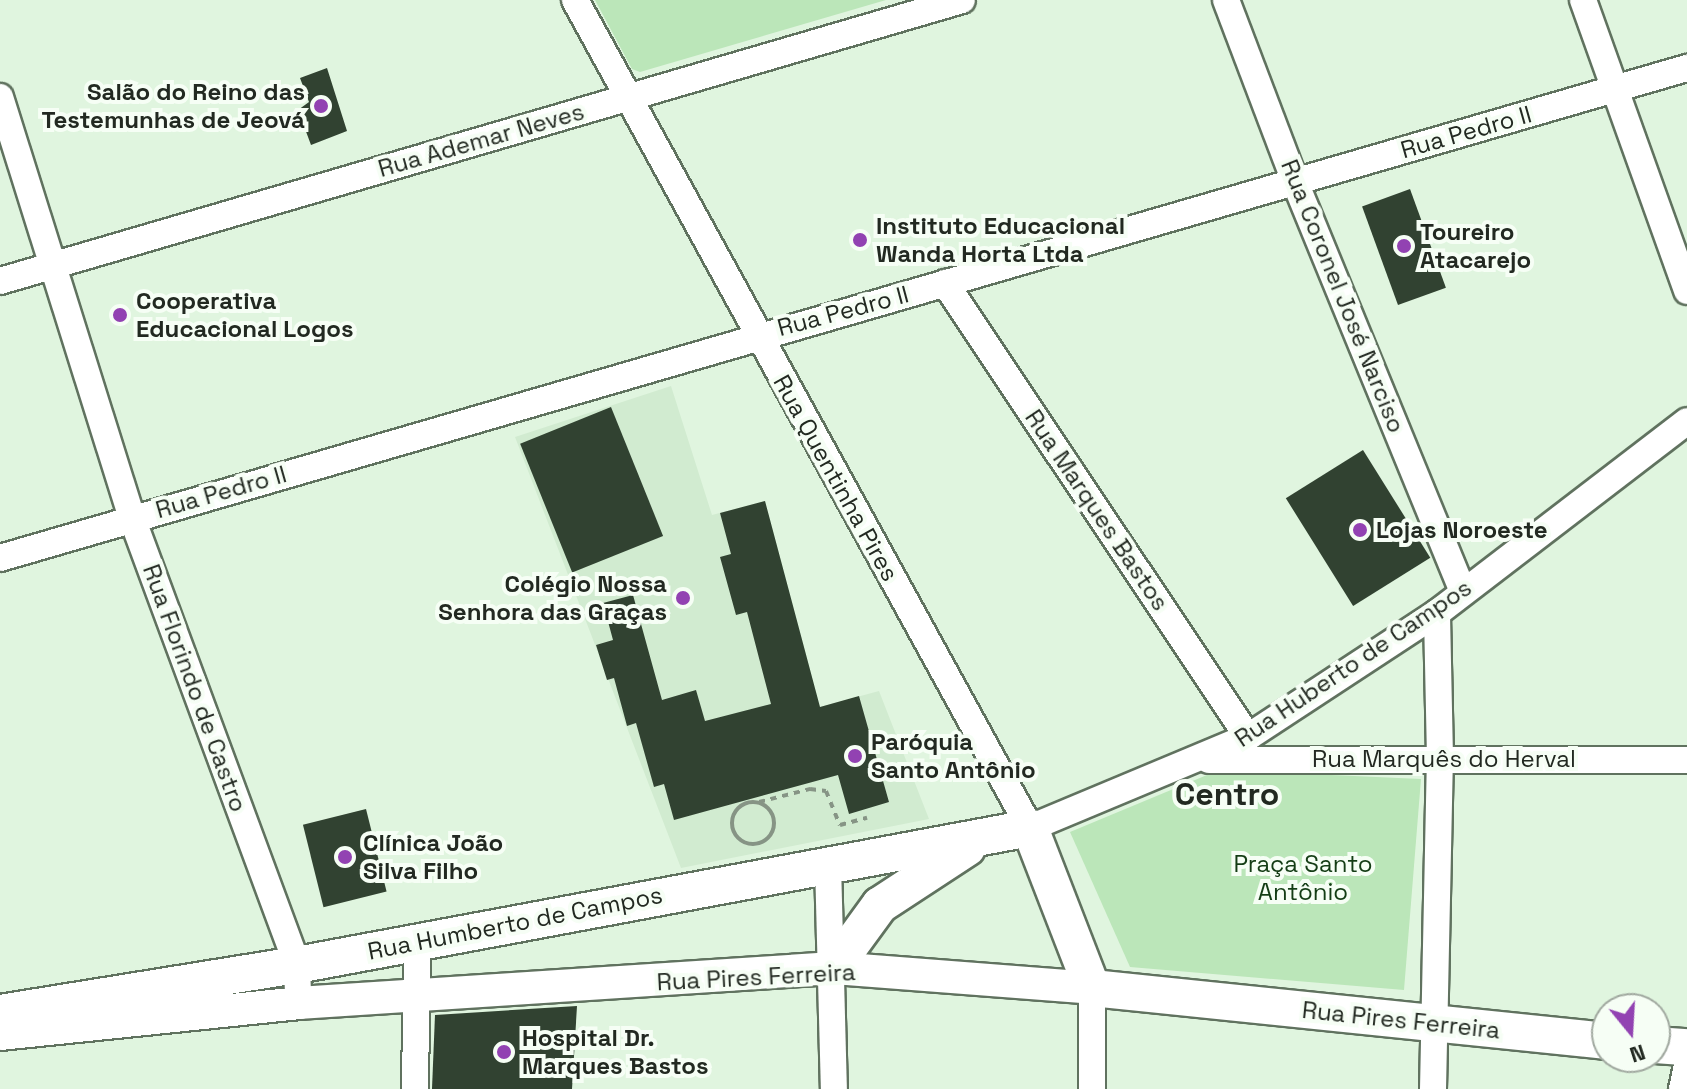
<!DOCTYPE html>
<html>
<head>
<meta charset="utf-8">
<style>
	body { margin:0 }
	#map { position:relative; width:1687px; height:1089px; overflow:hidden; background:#e0f5df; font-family:"Space Grotesk",sans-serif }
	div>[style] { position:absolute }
	.built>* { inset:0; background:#d1ebd0 }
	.green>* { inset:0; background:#bbe6b9 }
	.building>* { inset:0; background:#314231; transform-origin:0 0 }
	.path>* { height:4px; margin-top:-2px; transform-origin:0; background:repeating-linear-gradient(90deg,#869485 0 6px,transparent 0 12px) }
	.path>.ring { margin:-2px; padding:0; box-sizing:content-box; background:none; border:4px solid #869485; border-radius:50% }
	.roads { filter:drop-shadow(2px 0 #60725f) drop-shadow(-2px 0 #60725f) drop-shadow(0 2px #60725f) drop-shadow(0 -2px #60725f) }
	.minor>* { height:26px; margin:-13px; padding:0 13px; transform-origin:13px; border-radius:13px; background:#fff }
	.tertiary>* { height:32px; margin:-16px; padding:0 16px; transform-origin:16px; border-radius:16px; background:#fff }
	.secondary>* { height:36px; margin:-18px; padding:0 18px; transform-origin:18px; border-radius:18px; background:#fff }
	.dots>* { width:22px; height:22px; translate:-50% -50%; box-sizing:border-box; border:4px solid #f6fef5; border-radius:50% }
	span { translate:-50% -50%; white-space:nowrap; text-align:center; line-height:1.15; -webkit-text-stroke:8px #f6fef5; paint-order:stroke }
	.poi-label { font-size:24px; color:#222921; font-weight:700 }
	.right { translate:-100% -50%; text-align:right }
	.left { translate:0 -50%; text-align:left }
	.street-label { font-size:24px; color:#222921 }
	.park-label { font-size:24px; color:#143d15 }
	.district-label { font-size:32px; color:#222921; font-weight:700 }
	.north { position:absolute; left:1591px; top:993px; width:80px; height:80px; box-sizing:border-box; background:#f6fef5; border:2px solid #a1a9a0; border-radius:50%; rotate:162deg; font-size:22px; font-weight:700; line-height:32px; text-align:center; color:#222921 }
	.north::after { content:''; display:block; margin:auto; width:28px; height:36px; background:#9242b2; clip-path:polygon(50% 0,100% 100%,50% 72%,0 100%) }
</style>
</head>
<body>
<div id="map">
	<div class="built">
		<div style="clip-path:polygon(671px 386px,712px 515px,765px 501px,820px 707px,879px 691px,929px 819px,681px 868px,515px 437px)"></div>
	</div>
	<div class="green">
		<div style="clip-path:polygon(595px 0,886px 0,640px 72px,632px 69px)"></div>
		<div style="clip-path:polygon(1219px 770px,1421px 779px,1404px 990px,1130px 967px,1070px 832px)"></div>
	</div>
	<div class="building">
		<div style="clip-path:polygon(327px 68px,347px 131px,311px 145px,298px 110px,309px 102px,300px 78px)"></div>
		<div style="left:1410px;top:189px;width:105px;height:51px;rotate:70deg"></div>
		<div style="left:611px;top:407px;width:139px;height:98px;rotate:68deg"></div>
		<div style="left:1363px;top:450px;width:127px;height:91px;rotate:58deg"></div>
		<div style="clip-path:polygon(765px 501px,820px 707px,859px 696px,889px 802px,849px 814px,838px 775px,674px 820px,664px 784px,654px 787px,636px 723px,627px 726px,614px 678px,607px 680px,596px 645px,613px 640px,603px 603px,633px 595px,662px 700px,696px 690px,705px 721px,771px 704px,747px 612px,736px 615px,720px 557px,731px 554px,720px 513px)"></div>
		<div style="left:366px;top:809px;width:85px;height:65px;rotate:76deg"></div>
		<div style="clip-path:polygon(577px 1006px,572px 1089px,432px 1089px,435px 1015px)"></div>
	</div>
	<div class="path">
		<div class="ring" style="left:732px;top:802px;width:38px;height:38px"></div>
		<div style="left:759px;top:802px;width:53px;rotate:-14.3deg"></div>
		<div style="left:810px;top:789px;width:16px;rotate:7deg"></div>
		<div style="left:826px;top:791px;width:37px;rotate:68deg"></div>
		<div style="left:840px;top:825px;width:28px;rotate:-15deg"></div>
	</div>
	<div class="roads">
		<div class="minor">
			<div style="left:575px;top:0;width:945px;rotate:61.21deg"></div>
			<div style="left:1030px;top:828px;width:236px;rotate:-22.7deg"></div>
			<div style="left:1248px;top:737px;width:226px;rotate:-33.3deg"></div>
			<div style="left:1437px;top:613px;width:315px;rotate:-37.5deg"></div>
			<div style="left:1226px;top:0;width:195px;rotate:69.2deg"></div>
			<div style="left:1295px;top:182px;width:442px;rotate:67.7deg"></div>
			<div style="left:1583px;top:0;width:309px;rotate:70.3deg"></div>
			<div style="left:0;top:97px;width:441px;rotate:72.6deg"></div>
			<div style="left:132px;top:518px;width:476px;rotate:69.7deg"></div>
			<div style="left:297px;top:965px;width:38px;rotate:88deg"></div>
			<div style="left:0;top:281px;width:1002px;rotate:-16.28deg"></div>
			<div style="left:945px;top:283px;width:546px;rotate:56.28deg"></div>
			<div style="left:0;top:558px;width:1757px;rotate:-16.2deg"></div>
			<div style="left:1209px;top:760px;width:478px"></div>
			<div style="left:828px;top:864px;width:225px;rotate:88.5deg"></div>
			<div style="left:1092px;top:988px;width:101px;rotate:90deg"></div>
			<div style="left:415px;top:1089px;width:148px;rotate:-89.2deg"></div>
			<div style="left:1433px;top:1089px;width:331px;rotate:-88.8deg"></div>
			<div style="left:1440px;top:758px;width:145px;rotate:-91.2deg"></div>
			<div style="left:1682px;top:1089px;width:24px;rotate:-78deg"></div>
		</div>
		<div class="tertiary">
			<div style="left:0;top:1034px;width:300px;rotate:-5.9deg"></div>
			<div style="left:298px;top:1003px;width:537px;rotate:-3.74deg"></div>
			<div style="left:834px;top:968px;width:259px;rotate:4.4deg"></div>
		</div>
		<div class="secondary">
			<div style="left:834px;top:968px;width:78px;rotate:-53.9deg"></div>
			<div style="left:880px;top:905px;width:104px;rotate:-33.2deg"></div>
			<div style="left:0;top:1013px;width:301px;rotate:-9.2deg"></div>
			<div style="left:297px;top:965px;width:746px;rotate:-10.59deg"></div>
			<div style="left:1030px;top:828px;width:172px;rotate:68.8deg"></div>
			<div style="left:1092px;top:988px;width:518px;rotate:5.88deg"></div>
			<div style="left:1655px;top:1045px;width:32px;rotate:4deg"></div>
		</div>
	</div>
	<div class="dots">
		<div style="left:321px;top:106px;background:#9242b2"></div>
		<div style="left:860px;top:240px;background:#9242b2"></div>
		<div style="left:1404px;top:246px;background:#9242b2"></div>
		<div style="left:120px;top:315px;background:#9242b2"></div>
		<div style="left:1360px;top:530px;background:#9242b2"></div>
		<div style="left:683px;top:598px;background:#9242b2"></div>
		<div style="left:855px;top:756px;background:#9242b2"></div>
		<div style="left:345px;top:857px;background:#9242b2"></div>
		<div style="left:504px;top:1052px;background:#9242b2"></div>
	</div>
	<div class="poi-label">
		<span class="right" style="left:305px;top:106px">Salão do Reino das<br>Testemunhas de Jeová</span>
		<span class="left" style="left:876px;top:240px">Instituto Educacional<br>Wanda Horta Ltda</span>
		<span class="left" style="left:1420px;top:246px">Toureiro<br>Atacarejo</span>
		<span class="left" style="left:136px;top:315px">Cooperativa<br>Educacional Logos</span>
		<span class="left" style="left:1376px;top:530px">Lojas Noroeste</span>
		<span class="right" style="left:667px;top:598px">Colégio Nossa<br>Senhora das Graças</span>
		<span class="left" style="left:871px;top:756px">Paróquia<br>Santo Antônio</span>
		<span class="left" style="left:363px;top:857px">Clínica João<br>Silva Filho</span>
		<span class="left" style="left:522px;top:1052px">Hospital Dr.<br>Marques Bastos</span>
	</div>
	<div class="street-label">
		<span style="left:1466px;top:132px;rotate:-16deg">Rua Pedro II</span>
		<span style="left:481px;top:140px;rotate:-16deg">Rua Ademar Neves</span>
		<span style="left:1343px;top:296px;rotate:68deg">Rua Coronel José Narciso</span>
		<span style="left:843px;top:311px;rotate:-15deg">Rua Pedro II</span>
		<span style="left:836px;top:478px;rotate:61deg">Rua Quentinha Pires</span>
		<span style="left:221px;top:492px;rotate:-16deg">Rua Pedro II</span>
		<span style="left:1097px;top:510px;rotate:56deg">Rua Marques Bastos</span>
		<span style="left:1353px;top:663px;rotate:-34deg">Rua Huberto de Campos</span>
		<span style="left:195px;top:688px;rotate:70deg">Rua Florindo de Castro</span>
		<span style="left:1444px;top:759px">Rua Marquês do Herval</span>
		<span style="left:515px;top:923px;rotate:-11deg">Rua Humberto de Campos</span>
		<span style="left:756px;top:977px;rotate:-3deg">Rua Pires Ferreira</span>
		<span style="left:1401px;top:1020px;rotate:6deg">Rua Pires Ferreira</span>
	</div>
	<div class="park-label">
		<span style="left:1303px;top:878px">Praça Santo<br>Antônio</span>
	</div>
	<div class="district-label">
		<span style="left:1227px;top:794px">Centro</span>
	</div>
	<div class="north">N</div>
</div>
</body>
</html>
